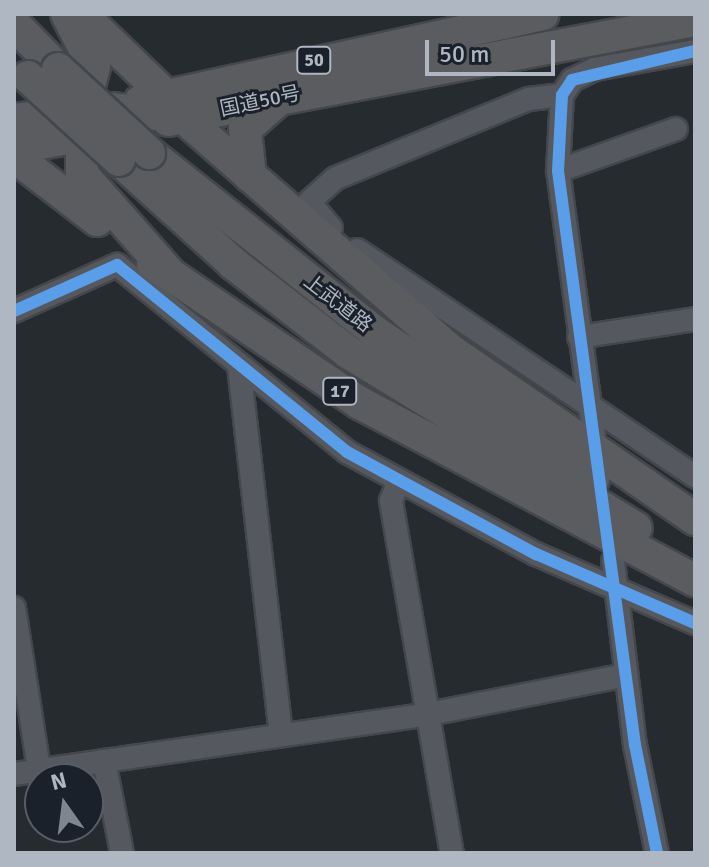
<!DOCTYPE html>
<html>
<head>
<meta charset="utf-8">
<style>
	body { margin:0 }
	#map { position:relative; width:709px; height:867px; overflow:hidden; background:#262b30; font-family:Signika,"Noto Sans JP",sans-serif }
	div>[style] { position:absolute }
	.roads { filter:drop-shadow(2px 0 #44474b) drop-shadow(-2px 0 #44474b) drop-shadow(0 2px #44474b) drop-shadow(0 -2px #44474b) }
	.minor>* { height:22px; margin:-11px; padding:0 11px; transform-origin:11px; border-radius:11px; background:#55595f }
	.highway>* { height:32px; margin:-16px; padding:0 16px; transform-origin:16px; border-radius:16px; background:#5a5c60 }
	.bridges { filter:drop-shadow(2px 0 #42474c) drop-shadow(-2px 0 #42474c) drop-shadow(0 2px #42474c) drop-shadow(0 -2px #42474c) }
	.highway-bridge>* { height:32px; margin:-16px; padding:0 16px; transform-origin:16px; border-radius:16px; background:#5a5c60 }
	.cycleway>* { height:12px; margin:-6px; padding:0 6px; transform-origin:6px; border-radius:6px; background:#5a9eea }
	span { translate:-50% -50%; white-space:nowrap; text-align:center; line-height:1.15; -webkit-text-stroke:6px #1a212a; paint-order:stroke }
	.shield-label span { padding:2px 6px; background:#1a212a; border:2px solid; border-radius:6px; -webkit-text-stroke-width:0 }
	.shield-label { font-size:18px; color:#afb7c2; font-weight:700 }
	.street-label { font-size:20px; color:#afb7c2 }
	.frame { position:absolute; inset:0; border:16px solid #afb7c2; pointer-events:none }
	.north { position:absolute; left:24px; top:763px; width:80px; height:80px; box-sizing:border-box; background:#1a212a; border:2px solid #565d67; border-radius:50%; rotate:346deg; font-size:22px; font-weight:700; line-height:32px; text-align:center; color:#afb7c2 }
	.north::after { content:''; display:block; margin:auto; width:28px; height:36px; background:#7f868f; clip-path:polygon(50% 0,100% 100%,50% 72%,0 100%) }
	.scale { position:absolute; left:425px; top:40px; width:130px; height:36px; box-sizing:border-box; border:4px solid #afb7c2; border-top:0; padding-left:10px; font-size:24px; line-height:28px; white-space:nowrap; color:#afb7c2; -webkit-text-stroke:6px #1a212a; paint-order:stroke }
</style>
</head>
<body>
<div id="map">
	<div class="roads">
		<div class="minor">
			<div style="left:558px;top:171px;width:125px;rotate:-19.6deg"></div>
			<div style="left:331px;top:228px;width:34px;rotate:-130deg"></div>
			<div style="left:309px;top:202px;width:36px;rotate:-42deg"></div>
			<div style="left:336px;top:178px;width:209px;rotate:-22.3deg"></div>
			<div style="left:529px;top:99px;width:33px;rotate:-7deg"></div>
			<div style="left:357px;top:250px;width:407px;rotate:33.8deg"></div>
			<div style="left:14px;top:311px;width:113px;rotate:-24.1deg"></div>
			<div style="left:117px;top:265px;width:296px;rotate:39.1deg"></div>
			<div style="left:347px;top:452px;width:215px;rotate:28.4deg"></div>
			<div style="left:536px;top:554px;width:173px;rotate:23.5deg"></div>
			<div style="left:579px;top:337px;width:117px;rotate:-8.8deg"></div>
			<div style="left:239px;top:366px;width:370px;rotate:83.5deg"></div>
			<div style="left:594px;top:436px;width:267px;rotate:-97.7deg"></div>
			<div style="left:558px;top:171px;width:76px;rotate:-87deg"></div>
			<div style="left:562px;top:95px;width:18px;rotate:-56deg"></div>
			<div style="left:572px;top:80px;width:25px;rotate:-26deg"></div>
			<div style="left:595px;top:69px;width:102px;rotate:-10.2deg"></div>
			<div style="left:398px;top:482px;width:20px;rotate:110deg"></div>
			<div style="left:391px;top:501px;width:357px;rotate:80.2deg"></div>
			<div style="left:613px;top:561px;width:185px;rotate:83.2deg"></div>
			<div style="left:635px;top:745px;width:110px;rotate:78.5deg"></div>
			<div style="left:14px;top:608px;width:164px;rotate:81.2deg"></div>
			<div style="left:104px;top:761px;width:94px;rotate:78.9deg"></div>
			<div style="left:14px;top:774px;width:414px;rotate:-8.2deg"></div>
			<div style="left:424px;top:715px;width:206px;rotate:-11.2deg"></div>
		</div>
		<div class="highway">
			<div style="left:67px;top:14px;width:59px;rotate:63deg"></div>
			<div style="left:94px;top:67px;width:55px;rotate:104.8deg"></div>
			<div style="left:83px;top:16px;width:115px;rotate:43.9deg"></div>
			<div style="left:14px;top:24px;width:63px;rotate:45.6deg"></div>
			<div style="left:140px;top:102px;width:412px;rotate:-12.3deg"></div>
			<div style="left:14px;top:120px;width:77px;rotate:-6.8deg"></div>
			<div style="left:168px;top:120px;width:536px;rotate:-10.74deg"></div>
			<div style="left:14px;top:148px;width:94px;rotate:-10.5deg"></div>
			<div style="left:149px;top:153px;width:293px;rotate:38.4deg"></div>
			<div style="left:379px;top:335px;width:258px;rotate:33.9deg"></div>
			<div style="left:14px;top:156px;width:105px;rotate:37.6deg"></div>
			<div style="left:119px;top:160px;width:155px;rotate:42.1deg"></div>
			<div style="left:234px;top:264px;width:145px;rotate:37.7deg"></div>
			<div style="left:349px;top:353px;width:336px;rotate:31.4deg"></div>
			<div style="left:250px;top:176px;width:47px;rotate:-96.1deg"></div>
			<div style="left:245px;top:129px;width:45px;rotate:-41.4deg"></div>
			<div style="left:153px;top:263px;width:250px;rotate:34.1deg"></div>
			<div style="left:360px;top:403px;width:379px;rotate:27.9deg"></div>
			<div style="left:171px;top:275px;width:135px;rotate:-131.4deg"></div>
			<div style="left:82px;top:174px;width:25px;rotate:-90deg"></div>
			<div style="left:82px;top:149px;width:49px;rotate:-54.1deg"></div>
			<div style="left:111px;top:109px;width:72px;rotate:6.3deg"></div>
			<div style="left:183px;top:117px;width:354px;rotate:41.1deg"></div>
			<div style="left:450px;top:350px;width:298px;rotate:34.6deg"></div>
		</div>
	</div>
	<div class="bridges">
		<div class="highway-bridge">
			<div style="left:58px;top:69px;width:124px;rotate:42.7deg"></div>
			<div style="left:28px;top:77px;width:123px;rotate:42.4deg"></div>
		</div>
	</div>
	<div class="cycleway">
		<div style="left:14px;top:311px;width:113px;rotate:-24.1deg"></div>
		<div style="left:117px;top:265px;width:296px;rotate:39.1deg"></div>
		<div style="left:347px;top:452px;width:215px;rotate:28.4deg"></div>
		<div style="left:536px;top:554px;width:173px;rotate:23.5deg"></div>
		<div style="left:657px;top:853px;width:110px;rotate:-101.5deg"></div>
		<div style="left:635px;top:745px;width:579px;rotate:-97.64deg"></div>
		<div style="left:558px;top:171px;width:76px;rotate:-87deg"></div>
		<div style="left:562px;top:95px;width:18px;rotate:-56deg"></div>
		<div style="left:572px;top:80px;width:126px;rotate:-13.3deg"></div>
	</div>
	<div class="shield-label">
		<span style="left:314px;top:60px">50</span>
		<span style="left:340px;top:391px">17</span>
	</div>
	<div class="street-label">
		<span style="left:260px;top:101px;rotate:-12deg">国道50号</span>
		<span style="left:338px;top:303px;rotate:38deg">上武道路</span>
	</div>
	<div class="frame"></div>
	<div class="north">N</div>
	<div class="scale">50 m</div>
</div>
</body>
</html>
